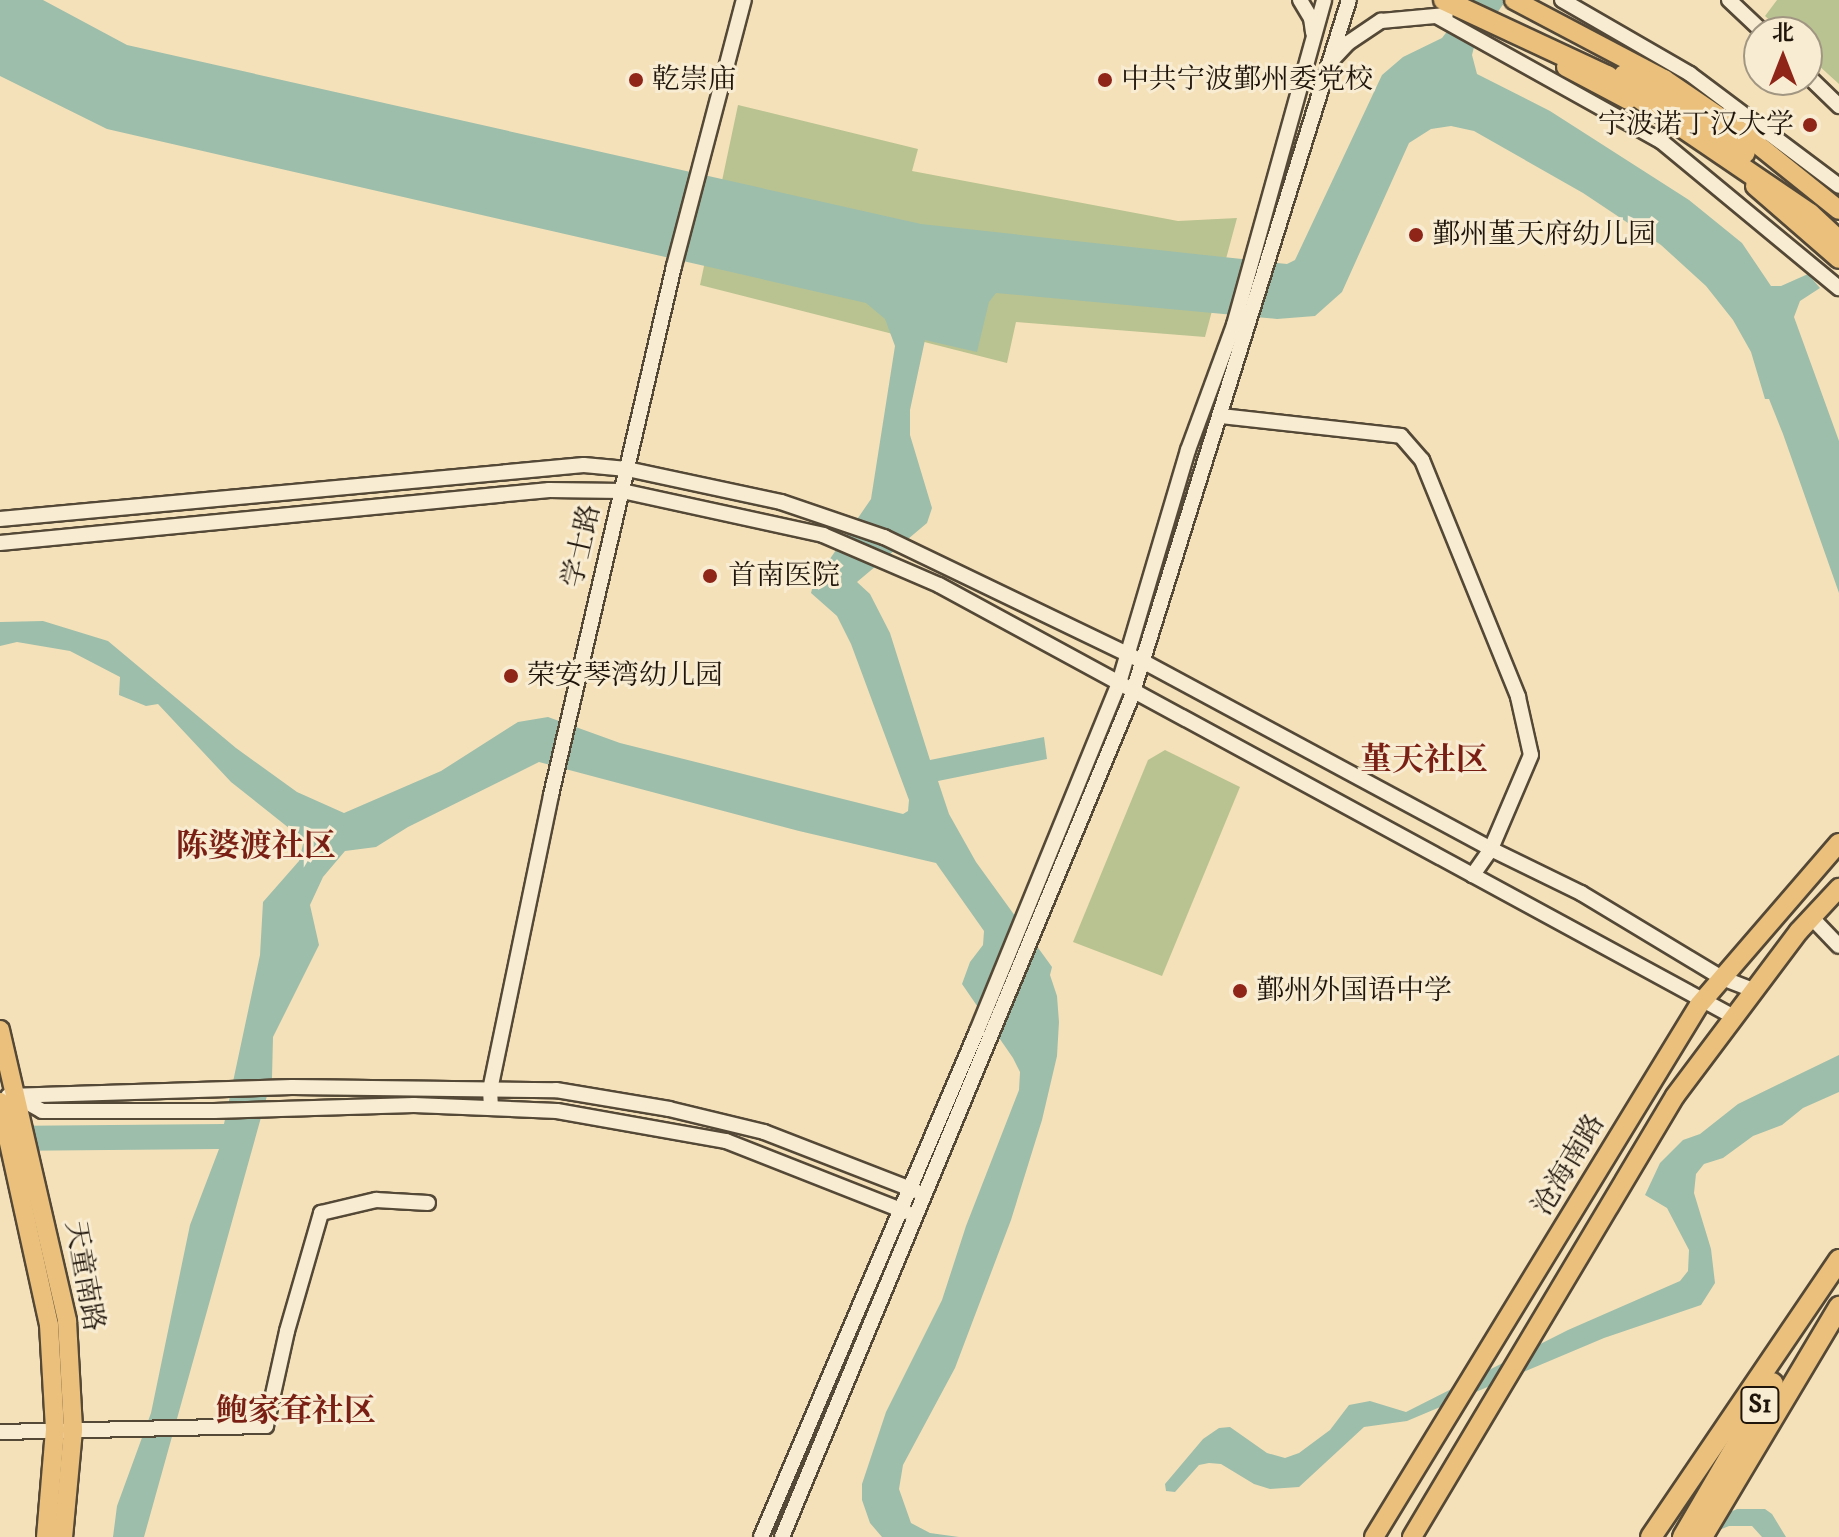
<!DOCTYPE html>
<html>
<head>
<meta charset="utf-8">
<style>
	body { margin:0 }
	#map { position:relative; width:1839px; height:1537px; overflow:hidden; background:#f5e1b9; font-family:"IM FELL DW Pica","Noto Serif SC",serif }
	div>[style] { position:absolute }
	.green>* { inset:0; background:#b9c391 }
	.water>* { inset:0; background:#9dbeab }
	.roads { filter:drop-shadow(2px 0 #544836) drop-shadow(-2px 0 #544836) drop-shadow(0 2px #544836) drop-shadow(0 -2px #544836) }
	.minor>* { height:14px; margin:-7px; padding:0 7px; transform-origin:7px; border-radius:7px; background:#f8ecd2 }
	.major>* { height:18px; margin:-9px; padding:0 9px; transform-origin:9px; border-radius:9px; background:#eac07c }
	.highway>* { height:20px; margin:-10px; padding:0 10px; transform-origin:10px; border-radius:10px; background:#eac07c }
	.dots>* { width:22px; height:22px; translate:-50% -50%; box-sizing:border-box; border:4px solid #f8ecd2; border-radius:50% }
	span { translate:-50% -50%; white-space:nowrap; text-align:center; line-height:1.15; -webkit-text-stroke:6px #f8ecd2; paint-order:stroke }
	.shield-label span { padding:2px 6px; background:#f8ecd2; border:2px solid; border-radius:6px; -webkit-text-stroke-width:0 }
	.shield-label { font-size:26px; color:#1f150b; font-weight:700 }
	.poi-label { font-size:28px; color:#1f150b }
	.left { translate:0 -50%; text-align:left }
	.right { translate:-100% -50%; text-align:right }
	.street-label { font-size:28px; color:#1f150b }
	.quarter-label { font-size:32px; color:#7a1f14; font-weight:700 }
	.north { position:absolute; left:1743px; top:16px; width:80px; height:80px; box-sizing:border-box; background:#f8ecd2; border:2px solid #a19682; border-radius:50%; rotate:0deg; font-size:22px; font-weight:700; line-height:32px; text-align:center; color:#1f150b }
	.north::after { content:''; display:block; margin:auto; width:28px; height:36px; background:#8f2418; clip-path:polygon(50% 0,100% 100%,50% 72%,0 100%) }
</style>
</head>
<body>
<div id="map">
	<div class="green">
		<div style="clip-path:polygon(1777px 0,1839px 0,1839px 84px,1807px 55px,1807px 32px,1783px 32px,1765px 16px)"></div>
		<div style="clip-path:polygon(738px 105px,918px 149px,912px 171px,1178px 221px,1237px 218px,1205px 337px,1016px 322px,1007px 363px,700px 285px)"></div>
		<div style="clip-path:polygon(1165px 750px,1240px 787px,1162px 976px,1073px 942px,1148px 760px)"></div>
	</div>
	<div class="water">
		<div style="clip-path:polygon(0 0,43px 0,127px 45px,921px 224px,1287px 264px,1295px 260px,1382px 75px,1403px 57px,1442px 38px,1471px 0,1506px 0,1474px 47px,1472px 55px,1477px 74px,1550px 111px,1689px 200px,1742px 243px,1771px 286px,1781px 286px,1808px 274px,1820px 288px,1800px 301px,1794px 317px,1839px 441px,1839px 593px,1783px 434px,1769px 399px,1765px 399px,1751px 352px,1733px 320px,1706px 286px,1661px 245px,1583px 193px,1474px 131px,1451px 126px,1431px 129px,1409px 143px,1342px 292px,1315px 316px,1277px 319px,996px 293px,989px 302px,977px 352px,925px 340px,910px 410px,910px 435px,932px 508px,927px 523px,857px 582px,870px 594px,890px 633px,930px 760px,1044px 737px,1047px 759px,938px 781px,949px 814px,976px 862px,1052px 967px,1050px 975px,1057px 996px,1059px 1022px,1057px 1056px,1042px 1120px,1011px 1220px,955px 1368px,903px 1465px,899px 1489px,911px 1523px,930px 1533px,959px 1537px,882px 1537px,870px 1523px,862px 1500px,862px 1484px,886px 1412px,942px 1300px,966px 1226px,1019px 1090px,1020px 1072px,1013px 1058px,962px 984px,970px 962px,983px 945px,984px 931px,936px 863px,799px 831px,539px 762px,408px 827px,376px 847px,345px 851px,323px 877px,310px 905px,319px 945px,273px 1037px,272px 1078px,144px 1537px,113px 1537px,117px 1506px,151px 1413px,190px 1225px,219px 1149px,0 1151px,0 1126px,224px 1124px,260px 955px,263px 902px,299px 861px,304px 840px,231px 782px,158px 704px,146px 706px,119px 695px,120px 677px,70px 651px,17px 642px,0 646px,0 622px,43px 621px,108px 641px,236px 748px,297px 792px,344px 813px,441px 771px,518px 722px,548px 717px,620px 743px,903px 814px,908px 811px,909px 800px,851px 644px,837px 616px,811px 593px,814px 581px,803px 568px,806px 564px,823px 569px,871px 499px,895px 346px,885px 319px,866px 303px,107px 129px,0 76px)"></div>
		<div style="clip-path:polygon(1839px 1055px,1839px 1092px,1803px 1108px,1782px 1125px,1753px 1136px,1723px 1158px,1704px 1164px,1696px 1174px,1694px 1193px,1711px 1249px,1715px 1283px,1701px 1305px,1604px 1338px,1407px 1421px,1364px 1427px,1299px 1487px,1270px 1489px,1254px 1484px,1221px 1464px,1209px 1463px,1199px 1465px,1175px 1492px,1166px 1491px,1165px 1484px,1203px 1439px,1219px 1428px,1230px 1427px,1267px 1453px,1285px 1458px,1299px 1453px,1330px 1430px,1349px 1405px,1370px 1401px,1406px 1412px,1568px 1330px,1680px 1281px,1688px 1271px,1689px 1250px,1667px 1208px,1645px 1195px,1660px 1163px,1683px 1140px,1700px 1134px,1738px 1104px)"></div>
		<div style="clip-path:polygon(1737px 1509px,1765px 1509px,1772px 1514px,1786px 1537px,1762px 1537px,1752px 1526px,1729px 1526px,1702px 1537px,1675px 1537px)"></div>
	</div>
	<div class="roads">
		<div class="minor">
			<div style="left:1300px;top:0;width:21px;rotate:59deg"></div>
			<div style="left:1311px;top:18px;width:15px;rotate:82deg"></div>
			<div style="left:1562px;top:0;width:148px;rotate:30deg"></div>
			<div style="left:1690px;top:74px;width:186px;rotate:36.9deg"></div>
			<div style="left:1729px;top:0;width:47px;rotate:43.3deg"></div>
			<div style="left:1438px;top:17px;width:255px;rotate:29.1deg"></div>
			<div style="left:1661px;top:141px;width:231px;rotate:39.6deg"></div>
			<div style="left:1333px;top:59px;width:22px;rotate:-47deg"></div>
			<div style="left:1348px;top:43px;width:40px;rotate:-34deg"></div>
			<div style="left:1381px;top:21px;width:65px;rotate:-5.3deg"></div>
			<div style="left:1807px;top:75px;width:45px;rotate:44.1deg"></div>
			<div style="left:1221px;top:416px;width:181px;rotate:6.3deg"></div>
			<div style="left:1401px;top:436px;width:32px;rotate:49deg"></div>
			<div style="left:1422px;top:460px;width:256px;rotate:67.9deg"></div>
			<div style="left:1518px;top:697px;width:59px;rotate:77.4deg"></div>
			<div style="left:1531px;top:755px;width:102px;rotate:113.1deg"></div>
			<div style="left:1491px;top:849px;width:32px;rotate:125deg"></div>
			<div style="left:0;top:519px;width:586px;rotate:-5.28deg"></div>
			<div style="left:584px;top:465px;width:43px;rotate:5.3deg"></div>
			<div style="left:627px;top:469px;width:157px;rotate:12.1deg"></div>
			<div style="left:781px;top:502px;width:109px;rotate:18.8deg"></div>
			<div style="left:884px;top:537px;width:288px;rotate:25.7deg"></div>
			<div style="left:1144px;top:662px;width:394px;rotate:28.3deg"></div>
			<div style="left:1491px;top:849px;width:100px;rotate:26.1deg"></div>
			<div style="left:1581px;top:893px;width:165px;rotate:31.1deg"></div>
			<div style="left:1722px;top:978px;width:34px;rotate:21deg"></div>
			<div style="left:0;top:543px;width:552px;rotate:-5.51deg"></div>
			<div style="left:549px;top:490px;width:73px;rotate:0.8deg"></div>
			<div style="left:622px;top:491px;width:206px;rotate:12.3deg"></div>
			<div style="left:823px;top:535px;width:126px;rotate:23.3deg"></div>
			<div style="left:939px;top:585px;width:905px;rotate:28.52deg"></div>
			<div style="left:1811px;top:917px;width:40px;rotate:46deg"></div>
			<div style="left:8px;top:1096px;width:284px;rotate:-1.8deg"></div>
			<div style="left:292px;top:1087px;width:264px;rotate:0.7deg"></div>
			<div style="left:556px;top:1090px;width:115px;rotate:9.5deg"></div>
			<div style="left:669px;top:1109px;width:98px;rotate:13.6deg"></div>
			<div style="left:764px;top:1132px;width:163px;rotate:21.2deg"></div>
			<div style="left:19px;top:1098px;width:26px;rotate:29deg"></div>
			<div style="left:42px;top:1111px;width:172px"></div>
			<div style="left:214px;top:1111px;width:200px;rotate:-1.7deg"></div>
			<div style="left:414px;top:1105px;width:143px;rotate:2.4deg"></div>
			<div style="left:557px;top:1111px;width:172px;rotate:10.1deg"></div>
			<div style="left:726px;top:1141px;width:193px;rotate:21.5deg"></div>
			<div style="left:491px;top:1108px;width:18px;rotate:-93deg"></div>
			<div style="left:490px;top:1090px;width:301px;rotate:-78.3deg"></div>
			<div style="left:551px;top:795px;width:543px;rotate:-76.91deg"></div>
			<div style="left:674px;top:266px;width:275px;rotate:-75.3deg"></div>
			<div style="left:0;top:1432px;width:266px;rotate:-1.3deg"></div>
			<div style="left:266px;top:1426px;width:97px;rotate:-77.5deg"></div>
			<div style="left:287px;top:1331px;width:123px;rotate:-73.9deg"></div>
			<div style="left:321px;top:1213px;width:57px;rotate:-13.3deg"></div>
			<div style="left:376px;top:1200px;width:52px;rotate:3.3deg"></div>
			<div style="left:761px;top:1537px;width:550px;rotate:-66.88deg"></div>
			<div style="left:977px;top:1031px;width:376px;rotate:-67.8deg"></div>
			<div style="left:1119px;top:683px;width:243px;rotate:-73.5deg"></div>
			<div style="left:1188px;top:450px;width:133px;rotate:-69.8deg"></div>
			<div style="left:1234px;top:325px;width:337px;rotate:-74.5deg"></div>
			<div style="left:782px;top:1537px;width:909px;rotate:-67.41deg"></div>
			<div style="left:1131px;top:698px;width:731px;rotate:-72.66deg"></div>
		</div>
		<div class="major">
			<div style="left:1514px;top:0;width:170px;rotate:27.8deg"></div>
			<div style="left:1664px;top:79px;width:94px;rotate:34.2deg"></div>
			<div style="left:1742px;top:132px;width:124px;rotate:38.8deg"></div>
			<div style="left:1566px;top:67px;width:70px;rotate:28deg"></div>
			<div style="left:1755px;top:186px;width:111px;rotate:41deg"></div>
			<div style="left:0;top:1030px;width:299px;rotate:77deg"></div>
			<div style="left:67px;top:1321px;width:109px;rotate:86.8deg"></div>
			<div style="left:73px;top:1430px;width:107px;rotate:95.3deg"></div>
			<div style="left:0;top:1102px;width:228px;rotate:77.6deg"></div>
			<div style="left:49px;top:1325px;width:105px;rotate:86.7deg"></div>
			<div style="left:55px;top:1430px;width:107px;rotate:94.8deg"></div>
			<div style="left:1374px;top:1537px;width:623px;rotate:-58.58deg"></div>
			<div style="left:1699px;top:1005px;width:214px;rotate:-49.2deg"></div>
			<div style="left:1412px;top:1537px;width:513px;rotate:-59.19deg"></div>
			<div style="left:1675px;top:1096px;width:206px;rotate:-53.1deg"></div>
			<div style="left:1799px;top:931px;width:59px;rotate:-47.1deg"></div>
		</div>
		<div class="highway">
			<div style="left:1444px;top:0;width:180px;rotate:25deg"></div>
			<div style="left:1607px;top:76px;width:245px;rotate:34.2deg"></div>
			<div style="left:1810px;top:214px;width:40px;rotate:43deg"></div>
			<div style="left:1624px;top:75px;width:36px;rotate:27deg"></div>
			<div style="left:1656px;top:91px;width:108px;rotate:34.9deg"></div>
			<div style="left:1651px;top:1537px;width:335px;rotate:-55.8deg"></div>
			<div style="left:1683px;top:1537px;width:178px;rotate:-59.7deg"></div>
			<div style="left:1702px;top:1537px;width:268px;rotate:-59.2deg"></div>
		</div>
	</div>
	<div class="dots">
		<div style="left:636px;top:80px;background:#8f2418"></div>
		<div style="left:1105px;top:80px;background:#8f2418"></div>
		<div style="left:1810px;top:125px;background:#8f2418"></div>
		<div style="left:1416px;top:235px;background:#8f2418"></div>
		<div style="left:710px;top:576px;background:#8f2418"></div>
		<div style="left:511px;top:676px;background:#8f2418"></div>
		<div style="left:1240px;top:991px;background:#8f2418"></div>
	</div>
	<div class="shield-label">
		<span style="left:1760px;top:1405px">S1</span>
	</div>
	<div class="poi-label">
		<span class="left" style="left:652px;top:80px">乾崇庙</span>
		<span class="left" style="left:1121px;top:80px">中共宁波鄞州委党校</span>
		<span class="right" style="left:1794px;top:125px">宁波诺丁汉大学</span>
		<span class="left" style="left:1432px;top:235px">鄞州堇天府幼儿园</span>
		<span class="left" style="left:728px;top:576px">首南医院</span>
		<span class="left" style="left:527px;top:676px">荣安琴湾幼儿园</span>
		<span class="left" style="left:1256px;top:991px">鄞州外国语中学</span>
	</div>
	<div class="street-label">
		<span style="left:582px;top:546px;rotate:-77deg">学士路</span>
		<span style="left:1569px;top:1165px;rotate:-59deg">沧海南路</span>
		<span style="left:84px;top:1276px;rotate:80deg">天童南路</span>
	</div>
	<div class="quarter-label">
		<span style="left:1424px;top:761px">堇天社区</span>
		<span style="left:256px;top:847px">陈婆渡社区</span>
		<span style="left:296px;top:1412px">鲍家耷社区</span>
	</div>
	<div class="north">北</div>
</div>
</body>
</html>
